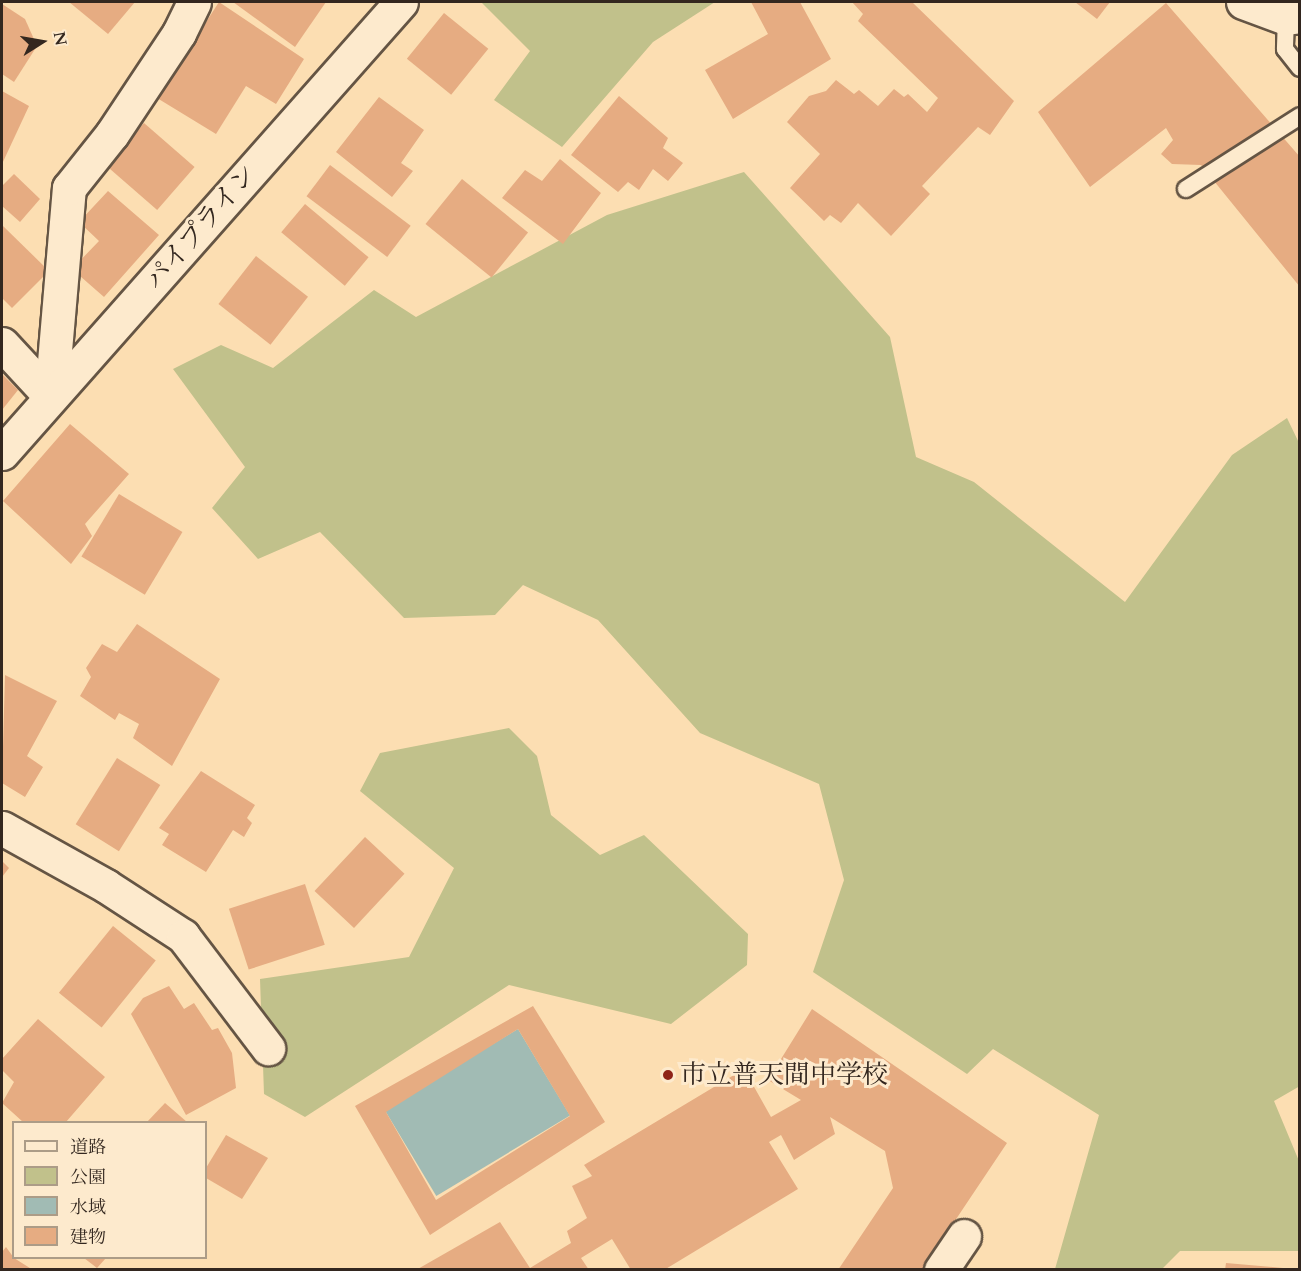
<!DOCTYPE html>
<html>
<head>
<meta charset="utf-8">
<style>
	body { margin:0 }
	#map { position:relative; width:1301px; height:1271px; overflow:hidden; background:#fcdeb2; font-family:Cardo,"Noto Serif JP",serif }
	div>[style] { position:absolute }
	.green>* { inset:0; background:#c1c18b }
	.water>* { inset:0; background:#a1bbb4; transform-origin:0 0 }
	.building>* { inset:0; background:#e6ac82; transform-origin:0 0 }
	.roads { filter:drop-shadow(2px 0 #655544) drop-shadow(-2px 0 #655544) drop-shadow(0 2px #655544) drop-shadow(0 -2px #655544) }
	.lane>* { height:16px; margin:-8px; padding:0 8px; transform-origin:8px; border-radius:8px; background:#fdeacd }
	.street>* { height:33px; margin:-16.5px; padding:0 16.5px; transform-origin:16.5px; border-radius:16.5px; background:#fdeacd }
	.secondary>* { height:33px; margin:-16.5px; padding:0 16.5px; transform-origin:16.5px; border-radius:16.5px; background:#fdeacd }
	.dots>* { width:16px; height:16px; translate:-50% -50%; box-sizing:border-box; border:3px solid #fdeacd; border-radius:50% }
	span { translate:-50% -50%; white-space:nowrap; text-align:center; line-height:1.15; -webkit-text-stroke:6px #fdeacd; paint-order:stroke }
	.street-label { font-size:26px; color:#33271f }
	.poi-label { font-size:26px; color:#33271f }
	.left { translate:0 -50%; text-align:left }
	.frame { position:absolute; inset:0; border:3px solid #33271f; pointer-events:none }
	.legend { position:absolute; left:12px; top:1121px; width:195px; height:138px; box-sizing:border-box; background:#fdeacd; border:2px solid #ac9c87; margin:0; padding:8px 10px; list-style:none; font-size:18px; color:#33271f }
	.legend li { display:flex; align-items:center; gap:12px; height:30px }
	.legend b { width:30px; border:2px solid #ac9c87 }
	.north { position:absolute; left:12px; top:12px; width:60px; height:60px; -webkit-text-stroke:4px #fdeacd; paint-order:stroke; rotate:79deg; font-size:16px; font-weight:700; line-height:24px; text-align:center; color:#33271f }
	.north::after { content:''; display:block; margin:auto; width:21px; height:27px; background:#33271f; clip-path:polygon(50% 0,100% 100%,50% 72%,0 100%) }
</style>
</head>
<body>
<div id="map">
	<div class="green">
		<div style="clip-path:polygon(481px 2px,715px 2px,653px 42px,562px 147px,494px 100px,530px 51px)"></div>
		<div style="clip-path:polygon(744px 172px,890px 337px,916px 457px,974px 482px,1125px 602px,1232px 455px,1287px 418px,1300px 445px,1300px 1086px,1274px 1101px,1299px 1161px,1299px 1251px,1180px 1251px,1162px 1269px,1055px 1269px,1099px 1115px,993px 1049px,967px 1074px,813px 972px,844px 880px,819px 784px,700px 733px,598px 620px,523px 585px,495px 615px,404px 618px,320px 532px,258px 559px,212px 508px,245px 467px,173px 369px,221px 345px,273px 368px,374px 290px,416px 317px,607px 215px)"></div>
		<div style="clip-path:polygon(509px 728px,537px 756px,551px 815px,600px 855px,644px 835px,748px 934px,747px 965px,671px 1024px,509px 985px,305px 1117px,264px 1094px,260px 979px,409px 957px,454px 868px,360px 791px,380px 753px)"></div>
	</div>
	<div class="water">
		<div style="left:518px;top:1029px;width:101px;height:156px;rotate:59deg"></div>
	</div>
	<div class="building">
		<div style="clip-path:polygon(69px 2px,135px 2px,108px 34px)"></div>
		<div style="clip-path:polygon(219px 2px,304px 59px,276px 104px,246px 86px,216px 134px,157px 98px)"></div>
		<div style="clip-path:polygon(233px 2px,326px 2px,295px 47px)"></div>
		<div style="clip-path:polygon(751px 2px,800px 2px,831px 59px,733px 119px,705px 70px,768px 34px)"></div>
		<div style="clip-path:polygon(852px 2px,912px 2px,1014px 101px,990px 135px,978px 127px,922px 186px,930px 194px,891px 236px,858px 203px,841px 223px,830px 215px,824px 221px,790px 188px,820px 154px,787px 122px,809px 96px,826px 91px,836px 80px,854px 94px,859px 90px,878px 106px,894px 89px,904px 97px,908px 94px,927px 112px,938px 98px,858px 21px,863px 14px)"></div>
		<div style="clip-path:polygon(1075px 2px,1110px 2px,1097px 19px)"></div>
		<div style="clip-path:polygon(1166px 3px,1300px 157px,1300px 287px,1201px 165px,1172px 164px,1161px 154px,1173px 140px,1166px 128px,1090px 187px,1038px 112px)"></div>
		<div style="clip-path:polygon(2px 4px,25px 19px,37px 46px,14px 82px,2px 74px)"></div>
		<div style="left:444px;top:13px;width:57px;height:59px;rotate:39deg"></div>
		<div style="clip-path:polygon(2px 91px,29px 106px,2px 164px)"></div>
		<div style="clip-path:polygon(619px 96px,668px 138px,663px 148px,683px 163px,668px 181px,653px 169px,639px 190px,628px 182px,618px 192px,571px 155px)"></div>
		<div style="clip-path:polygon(379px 97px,424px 130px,401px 163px,413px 171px,392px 197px,336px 152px)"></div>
		<div style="left:144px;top:123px;width:67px;height:57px;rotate:41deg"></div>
		<div style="clip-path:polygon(560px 159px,601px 193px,563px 244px,502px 198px,525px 170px,542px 181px)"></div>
		<div style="left:330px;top:165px;width:101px;height:39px;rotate:37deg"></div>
		<div style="clip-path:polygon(14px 174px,40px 199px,20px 222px,2px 206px,2px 186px)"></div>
		<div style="left:462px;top:179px;width:85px;height:58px;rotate:39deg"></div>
		<div style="clip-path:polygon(108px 191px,159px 235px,104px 297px,72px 269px,99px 241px,79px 222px)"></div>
		<div style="left:305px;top:204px;width:83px;height:37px;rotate:40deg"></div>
		<div style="clip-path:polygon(2px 225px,49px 271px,12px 308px,2px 298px)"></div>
		<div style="left:256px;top:256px;width:66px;height:61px;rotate:38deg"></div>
		<div style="clip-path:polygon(2px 374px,18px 390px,2px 410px)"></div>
		<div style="clip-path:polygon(70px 424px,129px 474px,85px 524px,92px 536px,71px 564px,3px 501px)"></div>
		<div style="left:119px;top:494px;width:74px;height:73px;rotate:31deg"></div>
		<div style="clip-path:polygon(137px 624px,220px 679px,172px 766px,133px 738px,139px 724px,119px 713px,115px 720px,80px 696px,91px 677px,86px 668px,102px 644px,117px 652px)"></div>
		<div style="clip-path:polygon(5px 675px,57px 701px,27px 756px,43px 767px,25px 797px,2px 783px)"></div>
		<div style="left:117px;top:758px;width:51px;height:78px;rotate:32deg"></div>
		<div style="clip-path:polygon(201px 771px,255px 805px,247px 818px,252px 823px,244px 837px,233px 830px,206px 872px,162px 845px,169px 834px,159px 828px)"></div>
		<div style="left:365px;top:837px;width:54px;height:74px;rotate:43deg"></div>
		<div style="clip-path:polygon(2px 861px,9px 868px,2px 877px)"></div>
		<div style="left:305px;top:884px;width:64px;height:80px;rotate:72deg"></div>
		<div style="left:113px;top:926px;width:55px;height:86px;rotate:39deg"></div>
		<div style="clip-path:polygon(169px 986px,184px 1009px,194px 1003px,212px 1030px,218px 1028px,232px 1053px,236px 1088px,186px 1115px,131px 1014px,143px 998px)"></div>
		<div style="clip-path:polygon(evenodd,533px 1006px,605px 1122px,430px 1235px,355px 1106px,533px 1006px,518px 1029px,570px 1116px,436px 1200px,386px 1112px,518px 1029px)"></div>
		<div style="clip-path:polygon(812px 1009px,1007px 1143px,922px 1270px,838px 1270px,893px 1188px,885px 1151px,830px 1117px,835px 1134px,794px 1160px,781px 1135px,769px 1142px,798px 1189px,664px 1270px,631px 1270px,612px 1239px,581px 1258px,589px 1270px,416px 1270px,500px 1222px,530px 1268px,571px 1243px,567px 1231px,587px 1218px,572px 1186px,592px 1176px,584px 1165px,744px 1069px,771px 1117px,801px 1100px,768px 1080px)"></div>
		<div style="clip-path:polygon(38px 1019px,105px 1077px,66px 1122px,23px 1122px,2px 1103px,14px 1082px,2px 1070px,2px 1059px)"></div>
		<div style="clip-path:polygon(165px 1103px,187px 1122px,147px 1122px)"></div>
		<div style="clip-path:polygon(226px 1135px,268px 1158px,242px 1199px,206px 1178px,206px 1168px)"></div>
		<div style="clip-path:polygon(6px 1247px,14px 1258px,33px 1270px,2px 1270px,2px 1252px)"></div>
		<div style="clip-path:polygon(84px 1258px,106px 1258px,97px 1268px)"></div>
		<div style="clip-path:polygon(1226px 1263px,1283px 1268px,1283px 1270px,1225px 1270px)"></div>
	</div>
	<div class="roads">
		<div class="lane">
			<div style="left:1286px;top:18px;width:31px;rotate:92deg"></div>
			<div style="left:1285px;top:49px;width:24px;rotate:52deg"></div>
			<div style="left:1186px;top:189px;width:135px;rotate:-32.6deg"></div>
		</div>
		<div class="street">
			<div style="left:1243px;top:2px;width:46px;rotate:20.4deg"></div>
			<div style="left:1286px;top:18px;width:14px;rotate:-8deg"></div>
			<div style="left:2px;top:344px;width:72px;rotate:47.2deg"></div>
			<div style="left:51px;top:397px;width:210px;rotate:-85.1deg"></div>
			<div style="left:69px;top:188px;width:69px;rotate:-51.5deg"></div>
			<div style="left:112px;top:134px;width:121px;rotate:-56.4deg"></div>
			<div style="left:179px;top:33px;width:34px;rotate:-64deg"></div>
			<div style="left:2px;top:828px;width:119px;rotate:29.1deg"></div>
			<div style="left:106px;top:886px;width:92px;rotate:33deg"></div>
			<div style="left:183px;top:936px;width:141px;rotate:52.8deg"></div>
			<div style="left:941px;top:1270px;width:41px;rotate:-55.9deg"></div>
		</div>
		<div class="secondary">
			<div style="left:2px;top:453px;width:602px;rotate:-48.5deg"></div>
		</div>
	</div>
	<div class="dots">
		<div style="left:668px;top:1075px;background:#8f2418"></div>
	</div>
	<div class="street-label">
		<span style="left:201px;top:227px;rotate:-49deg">パイプライン</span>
	</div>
	<div class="poi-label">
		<span class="left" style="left:680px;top:1075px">市立普天間中学校</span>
	</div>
	<div class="frame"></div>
	<ul class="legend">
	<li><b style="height:8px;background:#fdeacd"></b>道路</li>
	<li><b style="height:16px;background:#c1c18b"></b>公園</li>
	<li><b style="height:16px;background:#a1bbb4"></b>水域</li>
	<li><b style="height:16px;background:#e6ac82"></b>建物</li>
	</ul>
	<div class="north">N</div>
</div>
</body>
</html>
